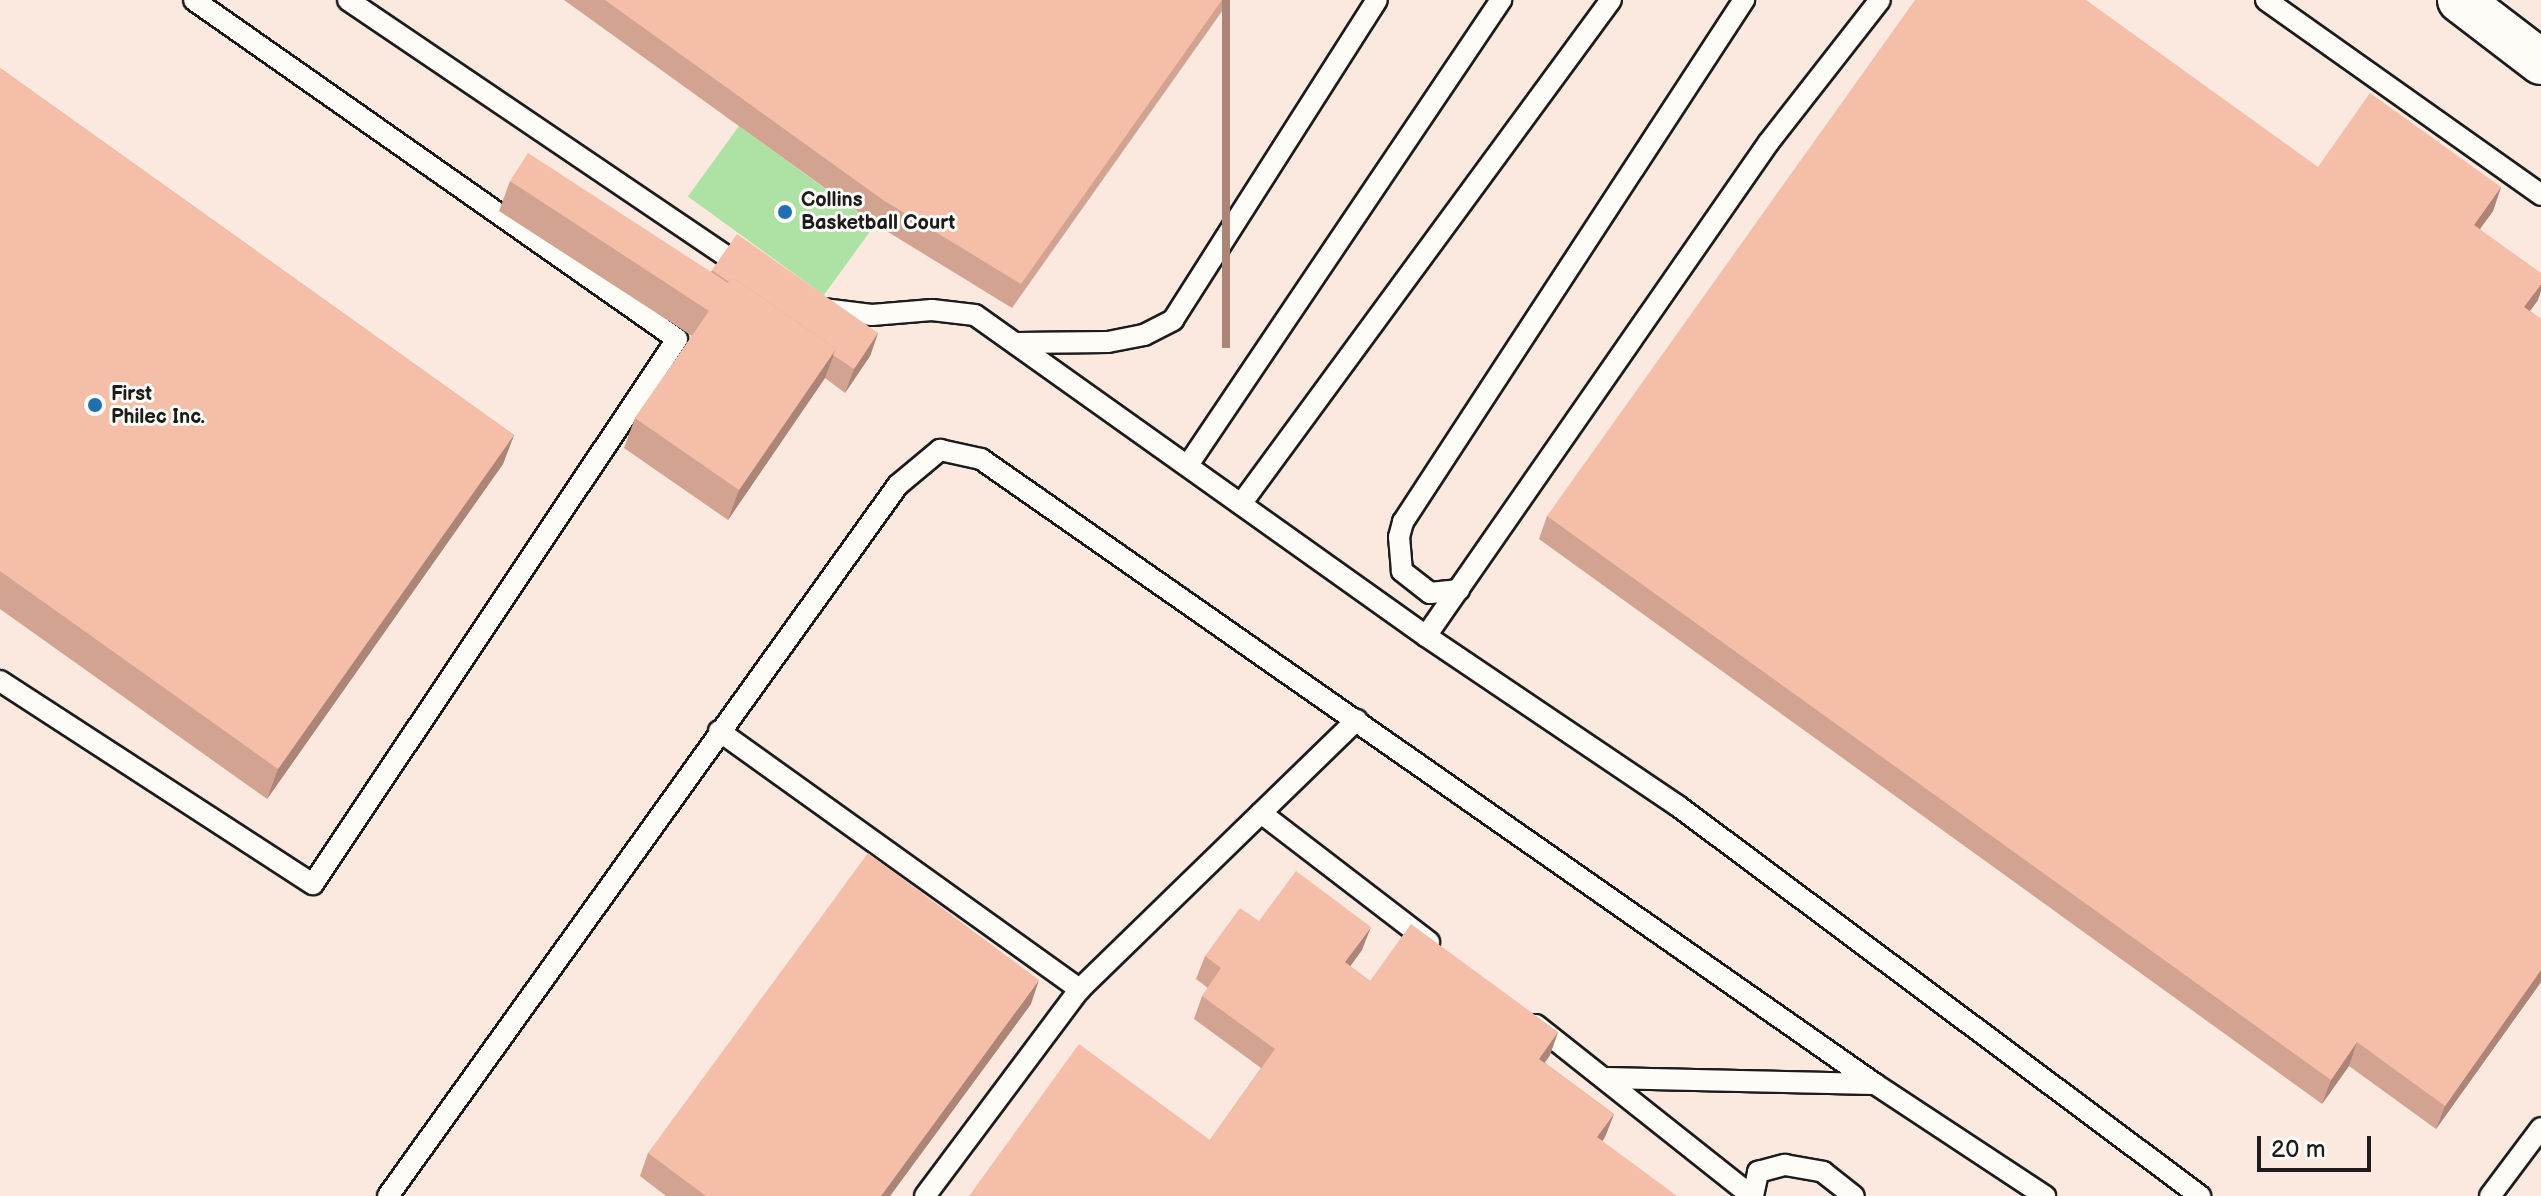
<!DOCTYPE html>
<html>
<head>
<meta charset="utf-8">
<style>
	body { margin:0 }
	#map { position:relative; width:2541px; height:1196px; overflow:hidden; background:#fdfcf7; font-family:"Balsamiq Sans",sans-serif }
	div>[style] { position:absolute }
	.built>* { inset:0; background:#fbe9e0; transform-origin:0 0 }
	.green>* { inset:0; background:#ade2a4; transform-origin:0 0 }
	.roads { filter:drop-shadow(2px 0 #1c1c1c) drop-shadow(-2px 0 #1c1c1c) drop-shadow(0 2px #1c1c1c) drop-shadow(0 -2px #1c1c1c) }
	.service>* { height:20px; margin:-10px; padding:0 10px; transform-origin:10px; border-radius:10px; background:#fdfcf7 }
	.tertiary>* { height:44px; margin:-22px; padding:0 22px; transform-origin:22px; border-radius:22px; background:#fdfcf7 }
	.wall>* { inset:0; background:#d3a391 }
	.shaded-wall>* { inset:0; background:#ac8576; transform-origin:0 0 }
	.building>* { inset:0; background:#f5bea9 }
	.dots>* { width:22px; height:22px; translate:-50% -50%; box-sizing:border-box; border:4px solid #fdfcf7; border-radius:50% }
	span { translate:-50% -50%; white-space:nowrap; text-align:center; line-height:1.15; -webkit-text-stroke:6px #fdfcf7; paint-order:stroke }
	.poi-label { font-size:20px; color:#1c1c1c; font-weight:700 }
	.left { translate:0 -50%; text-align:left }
	.scale { position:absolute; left:2257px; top:1136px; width:114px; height:36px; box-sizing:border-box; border:4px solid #1c1c1c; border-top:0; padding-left:10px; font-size:24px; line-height:28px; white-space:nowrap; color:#1c1c1c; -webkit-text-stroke:6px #fdfcf7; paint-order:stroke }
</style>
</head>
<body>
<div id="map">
	<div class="built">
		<div style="left:0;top:0;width:2541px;height:1196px"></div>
	</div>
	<div class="green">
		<div style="left:739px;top:126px;width:168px;height:87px;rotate:36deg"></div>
	</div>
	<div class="roads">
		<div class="service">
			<div style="left:348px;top:0;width:480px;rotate:34.1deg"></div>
			<div style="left:2266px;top:0;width:337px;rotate:35.3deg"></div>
			<div style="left:823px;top:309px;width:49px;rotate:7deg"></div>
			<div style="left:872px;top:315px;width:60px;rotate:-4.8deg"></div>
			<div style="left:932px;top:310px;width:43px;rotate:6.6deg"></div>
			<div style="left:975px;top:315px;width:554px;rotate:35.44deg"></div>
			<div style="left:1426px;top:636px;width:304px;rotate:34deg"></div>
			<div style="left:1678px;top:806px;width:652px;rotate:36.76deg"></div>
			<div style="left:1017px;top:343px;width:91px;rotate:-0.6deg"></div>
			<div style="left:1108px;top:342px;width:37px;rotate:-11deg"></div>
			<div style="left:1144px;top:335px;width:33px;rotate:-27deg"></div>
			<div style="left:1173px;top:320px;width:379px;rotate:-57.5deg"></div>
			<div style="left:1188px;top:465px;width:561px;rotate:-56.05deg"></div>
			<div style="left:1241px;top:504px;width:625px;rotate:-53.72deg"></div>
			<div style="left:1459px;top:590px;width:29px;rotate:174deg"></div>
			<div style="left:1430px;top:593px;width:36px;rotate:-142deg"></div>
			<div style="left:1402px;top:571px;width:34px;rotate:-95deg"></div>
			<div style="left:1399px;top:537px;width:16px;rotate:-75deg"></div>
			<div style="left:1403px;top:522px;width:624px;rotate:-56.85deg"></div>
			<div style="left:1426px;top:636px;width:601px;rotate:-55.23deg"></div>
			<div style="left:1769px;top:142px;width:180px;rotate:-52deg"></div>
			<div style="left:0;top:681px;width:373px;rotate:33deg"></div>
			<div style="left:313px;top:884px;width:655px;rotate:-56.26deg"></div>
			<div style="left:677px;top:339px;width:590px;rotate:-144.94deg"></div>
			<div style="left:719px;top:731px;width:444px;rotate:35.6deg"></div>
			<div style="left:1261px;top:813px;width:212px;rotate:37.5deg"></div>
			<div style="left:1536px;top:1025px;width:275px;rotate:38.4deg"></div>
			<div style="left:1605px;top:1078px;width:270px;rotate:1.3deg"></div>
			<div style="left:388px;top:1196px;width:875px;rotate:-54.35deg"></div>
			<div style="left:898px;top:485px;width:55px;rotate:-39.8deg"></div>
			<div style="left:940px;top:450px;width:42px;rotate:12.4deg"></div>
			<div style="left:981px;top:459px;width:1091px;rotate:34.96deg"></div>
			<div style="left:1875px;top:1084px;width:204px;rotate:33.4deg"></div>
			<div style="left:925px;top:1196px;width:259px;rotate:-53.2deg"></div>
			<div style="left:1080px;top:989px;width:386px;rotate:-44.2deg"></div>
			<div style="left:1753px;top:1196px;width:25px;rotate:-78deg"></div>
			<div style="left:1758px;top:1172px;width:28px;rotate:-15deg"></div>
			<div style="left:1785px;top:1165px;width:39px;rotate:10deg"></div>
			<div style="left:1823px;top:1172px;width:39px;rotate:38deg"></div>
			<div style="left:2490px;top:1196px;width:85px;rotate:-53.1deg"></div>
		</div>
		<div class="tertiary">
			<div style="left:2460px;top:0;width:102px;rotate:37.4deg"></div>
		</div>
	</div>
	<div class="wall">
		<div style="clip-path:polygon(564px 0,1230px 0,1012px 308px,875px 224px)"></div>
		<div style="clip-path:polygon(0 68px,514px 435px,503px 464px,267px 799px,0 609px)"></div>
		<div style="clip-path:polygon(2318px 167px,2501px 187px,2493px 211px,2480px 229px,2538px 300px,2530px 311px,2541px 319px,2541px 982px,2436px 1129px,2349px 1066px,2322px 1104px,1539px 539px,1547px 516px)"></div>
		<div style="clip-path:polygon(510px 181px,711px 272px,712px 270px,878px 333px,870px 356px,845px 393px,825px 378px,728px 520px,624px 448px,635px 418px,692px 336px,499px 211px)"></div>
		<div style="clip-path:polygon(1259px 921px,1362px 950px,1350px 966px,1370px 981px,1558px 1032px,1550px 1055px,1545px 1063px,1614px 1114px,1605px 1137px,1602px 1141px,1210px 1140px,1261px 1068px,1194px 1019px,1202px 996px,1208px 988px,1196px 979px,1205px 956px)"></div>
		<div style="clip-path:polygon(1031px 1004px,890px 1196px,666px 1196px,640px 1176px,648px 1153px)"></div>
	</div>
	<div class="shaded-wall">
		<div style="left:1222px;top:0;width:8px;height:348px"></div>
		<div style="clip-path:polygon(2501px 187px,2493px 211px,2466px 248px,2474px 225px)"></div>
		<div style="clip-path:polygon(2541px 284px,2541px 291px,2538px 300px,2516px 330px,2524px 307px)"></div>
		<div style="clip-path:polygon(878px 333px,870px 356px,845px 393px,854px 369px)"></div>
		<div style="clip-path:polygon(836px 349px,825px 378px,728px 520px,739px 490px)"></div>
		<div style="clip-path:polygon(514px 435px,503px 464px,267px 799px,278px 769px)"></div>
		<div style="clip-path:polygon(1371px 927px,1362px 950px,1336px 986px,1345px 962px)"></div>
		<div style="clip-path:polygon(2541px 970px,2541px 982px,2436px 1129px,2445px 1106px)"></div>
		<div style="clip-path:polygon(1039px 980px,1031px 1004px,890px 1196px,881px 1196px)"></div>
		<div style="clip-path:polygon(1558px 1032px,1550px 1055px,1530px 1082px,1539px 1059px)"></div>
		<div style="clip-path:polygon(2357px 1042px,2349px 1066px,2322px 1104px,2331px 1080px)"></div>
		<div style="clip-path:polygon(1614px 1114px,1605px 1137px,1588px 1161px,1597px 1137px)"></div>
	</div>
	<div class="building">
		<div style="clip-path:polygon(605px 0,1222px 0,1021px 284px,883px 200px)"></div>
		<div style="clip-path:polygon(1915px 0,2086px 0,2318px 167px,2370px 93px,2501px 187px,2474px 225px,2541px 273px,2541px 284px,2524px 307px,2541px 319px,2541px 970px,2445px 1106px,2357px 1042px,2331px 1080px,1547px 516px)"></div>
		<div style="clip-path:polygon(0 68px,514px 435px,278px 769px,0 571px)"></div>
		<div style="clip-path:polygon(528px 153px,728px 283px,732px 277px,836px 349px,739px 490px,635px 418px,709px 311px,510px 181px)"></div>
		<div style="clip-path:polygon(737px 234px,878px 333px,854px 369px,833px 355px,836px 349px,732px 277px,729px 282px,712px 270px)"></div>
		<div style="clip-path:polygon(868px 853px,1039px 980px,881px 1196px,706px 1196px,648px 1153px)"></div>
		<div style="clip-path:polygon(1296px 871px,1371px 927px,1345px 962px,1370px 981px,1411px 924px,1558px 1032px,1539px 1059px,1614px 1114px,1597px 1137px,1677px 1196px,969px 1196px,1079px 1044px,1210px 1140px,1275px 1049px,1202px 996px,1221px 968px,1205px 956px,1240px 908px,1259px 921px)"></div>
	</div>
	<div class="dots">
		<div style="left:785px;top:212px;background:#1f6fb2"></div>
		<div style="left:95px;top:405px;background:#1f6fb2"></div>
	</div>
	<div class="poi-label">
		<span class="left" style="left:801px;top:212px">Collins<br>Basketball Court</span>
		<span class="left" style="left:111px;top:406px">First<br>Philec Inc.</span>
	</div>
	<div class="scale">20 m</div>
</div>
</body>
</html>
